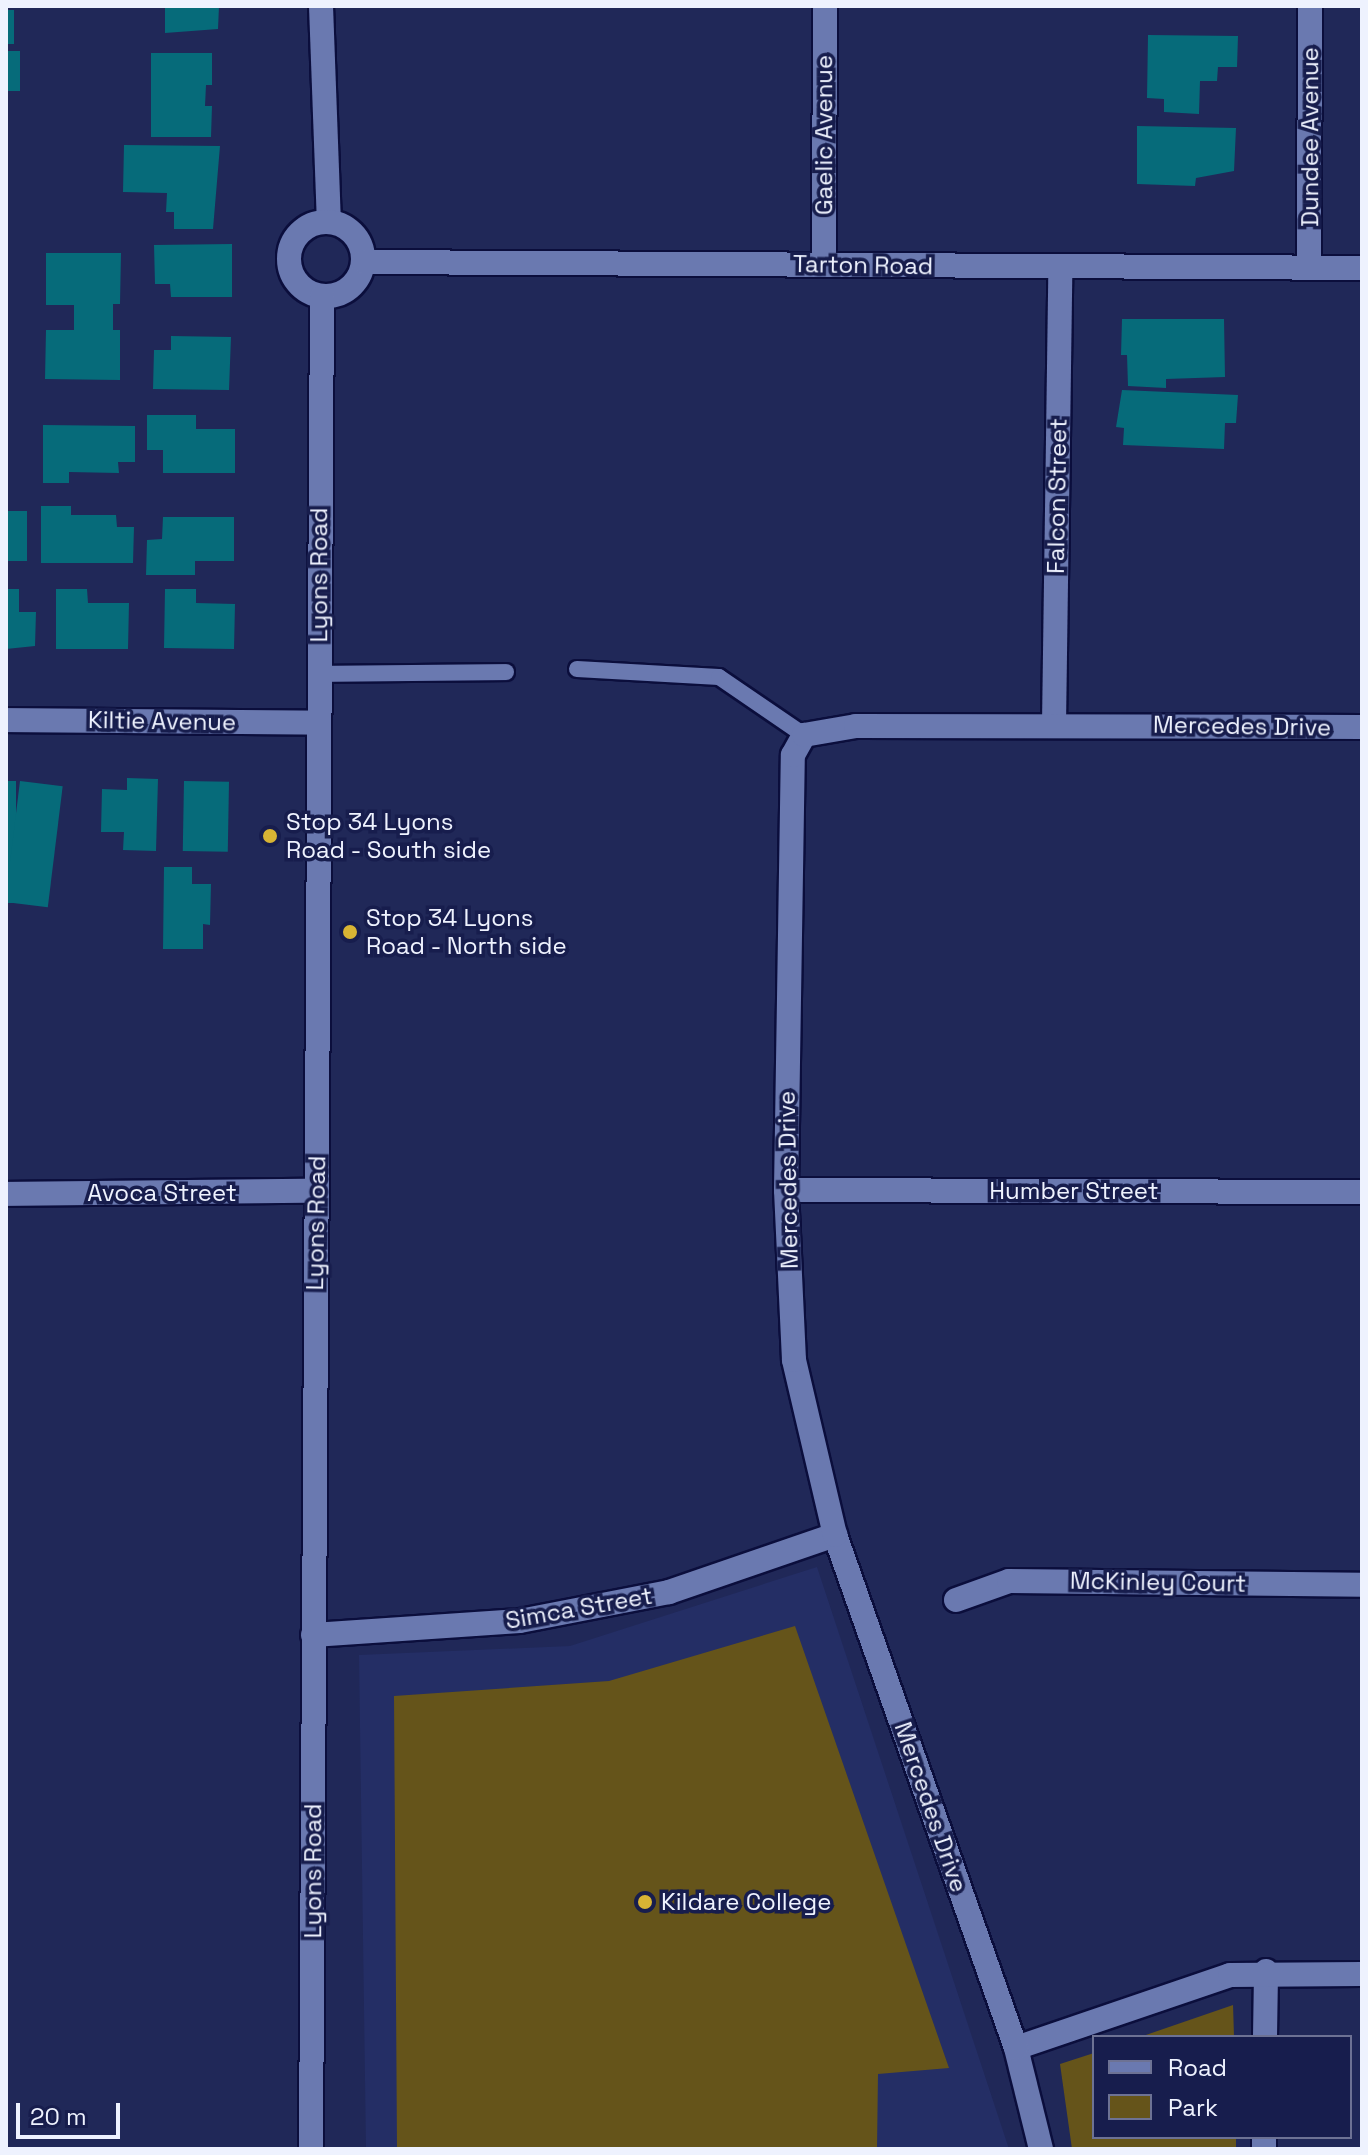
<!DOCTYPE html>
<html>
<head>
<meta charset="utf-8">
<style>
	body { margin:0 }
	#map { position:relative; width:1368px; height:2155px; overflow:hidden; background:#202858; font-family:"Space Grotesk",sans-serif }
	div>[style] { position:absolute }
	.built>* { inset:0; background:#242e65 }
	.green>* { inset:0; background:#65541a }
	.building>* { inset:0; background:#066b7a; transform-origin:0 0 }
	.roads { filter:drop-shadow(2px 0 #0b0e3c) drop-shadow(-2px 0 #0b0e3c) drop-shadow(0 2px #0b0e3c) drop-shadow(0 -2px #0b0e3c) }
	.service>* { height:16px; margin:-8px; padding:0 8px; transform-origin:8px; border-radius:8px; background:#6a79b0 }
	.minor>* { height:24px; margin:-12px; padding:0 12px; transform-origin:12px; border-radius:12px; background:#6a79b0 }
	.tertiary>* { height:24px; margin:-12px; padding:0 12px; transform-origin:12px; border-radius:12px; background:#6a79b0 }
	.tertiary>.ring { margin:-12px; padding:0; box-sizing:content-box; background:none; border:24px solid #6a79b0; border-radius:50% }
	.dots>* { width:22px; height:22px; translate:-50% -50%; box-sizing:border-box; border:4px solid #171d4d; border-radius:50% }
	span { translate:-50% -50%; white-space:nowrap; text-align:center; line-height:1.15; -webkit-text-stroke:7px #171d4d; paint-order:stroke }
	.street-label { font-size:24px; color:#eef2fe }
	.poi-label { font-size:24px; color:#eef2fe }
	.left { translate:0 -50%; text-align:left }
	.frame { position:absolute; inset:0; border:8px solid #eef2fe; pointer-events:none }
	.legend { position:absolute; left:1092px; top:2035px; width:260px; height:104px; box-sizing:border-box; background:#171d4d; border:2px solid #6d7294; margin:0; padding:10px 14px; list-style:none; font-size:24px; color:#eef2fe }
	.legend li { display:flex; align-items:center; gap:16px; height:40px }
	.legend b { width:40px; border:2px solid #6d7294 }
	.scale { position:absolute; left:16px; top:2103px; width:104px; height:36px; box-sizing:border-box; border:4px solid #eef2fe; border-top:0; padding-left:10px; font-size:24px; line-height:28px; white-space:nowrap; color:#eef2fe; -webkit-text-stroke:6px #171d4d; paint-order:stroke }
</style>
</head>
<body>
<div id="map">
	<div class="built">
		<div style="clip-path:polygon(817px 1567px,1009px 2149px,366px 2149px,359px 1655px,570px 1646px)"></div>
	</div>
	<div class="green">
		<div style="clip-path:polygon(795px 1626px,949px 2068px,878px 2074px,877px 2149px,397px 2149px,394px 1696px,609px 1681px)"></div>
		<div style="clip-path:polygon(1233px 2005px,1234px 2037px,1140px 2037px)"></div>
		<div style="clip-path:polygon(1094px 2053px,1094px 2137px,1236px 2137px,1236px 2149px,1072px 2149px,1060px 2064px)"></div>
	</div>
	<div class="building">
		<div style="clip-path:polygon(165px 6px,219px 6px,218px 29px,165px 33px)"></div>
		<div style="left:6px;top:10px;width:8px;height:34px"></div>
		<div style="clip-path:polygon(1148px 35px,1238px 36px,1237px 67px,1218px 67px,1217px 81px,1200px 81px,1199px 114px,1164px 112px,1164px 99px,1147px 98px)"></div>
		<div style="left:6px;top:51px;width:14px;height:40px"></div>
		<div style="clip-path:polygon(151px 53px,212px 53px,212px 85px,206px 85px,205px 106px,212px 106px,211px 137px,151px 137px)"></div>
		<div style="clip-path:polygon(1137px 126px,1236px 128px,1234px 171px,1196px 178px,1195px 186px,1137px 184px)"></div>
		<div style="clip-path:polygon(124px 145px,220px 146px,213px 229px,174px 229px,174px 212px,166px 212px,167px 193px,123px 192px)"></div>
		<div style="clip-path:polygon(232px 244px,232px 297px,171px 297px,170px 284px,155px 284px,154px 245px)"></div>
		<div style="clip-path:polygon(46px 253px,121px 253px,120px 304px,113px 304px,113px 330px,120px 330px,120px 380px,45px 379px,46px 330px,74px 330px,74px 305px,46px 305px)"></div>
		<div style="clip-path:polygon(1122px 319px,1224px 319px,1225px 377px,1166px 379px,1166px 388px,1128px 386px,1127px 355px,1121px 355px)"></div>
		<div style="clip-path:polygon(171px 336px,231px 337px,229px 390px,153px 389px,154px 350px,171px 350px)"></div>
		<div style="clip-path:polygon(1122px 390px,1238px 395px,1236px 423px,1225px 423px,1224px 449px,1123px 445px,1124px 428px,1116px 427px)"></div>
		<div style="clip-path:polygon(147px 415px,196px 415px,196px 429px,235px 429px,235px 473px,163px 473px,163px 450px,147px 450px)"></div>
		<div style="clip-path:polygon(43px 425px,135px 426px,135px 462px,118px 462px,119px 473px,69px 472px,69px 483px,43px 483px)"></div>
		<div style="clip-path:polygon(41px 506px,71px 506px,71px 515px,116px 515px,117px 527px,134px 527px,133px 563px,41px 563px)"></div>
		<div style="left:6px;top:511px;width:21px;height:50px"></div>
		<div style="clip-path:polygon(163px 517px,234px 517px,234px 561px,195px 561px,195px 575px,146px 575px,147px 540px,162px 539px)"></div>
		<div style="clip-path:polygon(6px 589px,19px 589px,19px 612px,36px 612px,35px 646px,6px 649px)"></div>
		<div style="clip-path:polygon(56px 589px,87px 589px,88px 603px,129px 603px,128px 649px,56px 649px)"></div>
		<div style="clip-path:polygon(165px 589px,196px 589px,196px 603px,235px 604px,234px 649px,164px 648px)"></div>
		<div style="clip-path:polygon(127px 778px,158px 779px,156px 851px,123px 850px,124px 832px,101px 832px,102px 789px,127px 790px)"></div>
		<div style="left:6px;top:781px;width:10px;height:122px"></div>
		<div style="left:20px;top:781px;width:43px;height:122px;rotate:7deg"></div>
		<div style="left:184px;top:781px;width:45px;height:70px;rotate:1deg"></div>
		<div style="clip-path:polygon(164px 867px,192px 867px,192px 884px,211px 884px,210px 925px,203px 924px,203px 949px,163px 949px)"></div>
	</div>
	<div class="roads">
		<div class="service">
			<div style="left:577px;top:669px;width:142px;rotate:3.2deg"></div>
			<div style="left:719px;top:677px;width:103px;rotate:34.3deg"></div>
			<div style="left:318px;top:674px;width:188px;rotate:-0.6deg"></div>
		</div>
		<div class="minor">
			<div style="left:824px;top:264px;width:258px;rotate:-89.8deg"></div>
			<div style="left:1309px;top:268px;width:262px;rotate:-89.8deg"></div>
			<div style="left:6px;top:720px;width:313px;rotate:0.5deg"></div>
			<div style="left:1054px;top:725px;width:458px;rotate:-89.2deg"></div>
			<div style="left:786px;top:1190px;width:576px;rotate:0.2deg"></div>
			<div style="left:6px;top:1194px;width:311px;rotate:-0.6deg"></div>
			<div style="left:956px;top:1600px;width:56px;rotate:-19.7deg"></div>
			<div style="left:1009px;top:1581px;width:353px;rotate:0.6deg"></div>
			<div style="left:313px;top:1635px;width:207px;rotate:-3.9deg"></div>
			<div style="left:520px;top:1621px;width:152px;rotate:-11deg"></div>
			<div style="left:669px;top:1592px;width:176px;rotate:-19deg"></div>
			<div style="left:1265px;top:2037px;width:66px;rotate:-89.1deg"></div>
			<div style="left:1016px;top:2048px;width:226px;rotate:-18.8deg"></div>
			<div style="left:1230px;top:1975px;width:132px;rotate:-0.4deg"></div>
			<div style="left:1041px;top:2149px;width:104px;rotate:-103.9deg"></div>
			<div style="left:1016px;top:2048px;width:544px;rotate:-109.43deg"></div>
			<div style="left:835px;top:1535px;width:180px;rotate:-103.2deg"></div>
			<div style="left:794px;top:1360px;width:170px;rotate:-92.7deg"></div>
			<div style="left:786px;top:1190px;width:435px;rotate:-89.1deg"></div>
			<div style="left:793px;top:755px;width:23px;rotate:-61deg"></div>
			<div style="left:804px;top:735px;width:53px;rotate:-9.8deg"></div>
			<div style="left:856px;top:726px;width:506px;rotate:0.11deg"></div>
			<div style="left:1264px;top:2149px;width:12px;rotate:-90deg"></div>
		</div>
		<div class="tertiary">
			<div style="left:321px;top:6px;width:216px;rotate:87.9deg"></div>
			<div class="ring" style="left:289px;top:222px;width:50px;height:50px"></div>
			<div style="left:364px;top:262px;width:998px;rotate:0.34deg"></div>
			<div style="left:311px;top:2149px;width:1852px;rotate:-89.66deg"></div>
		</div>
	</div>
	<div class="dots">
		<div style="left:270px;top:836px;background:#d8b434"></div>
		<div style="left:350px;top:932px;background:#d8b434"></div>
		<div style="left:645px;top:1902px;background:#d8b434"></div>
	</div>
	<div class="street-label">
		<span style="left:824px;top:135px;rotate:-90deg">Gaelic Avenue</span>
		<span style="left:1310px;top:137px;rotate:-90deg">Dundee Avenue</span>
		<span style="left:863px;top:265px;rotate:1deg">Tarton Road</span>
		<span style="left:1057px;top:496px;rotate:-89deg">Falcon Street</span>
		<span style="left:319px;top:575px;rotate:-90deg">Lyons Road</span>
		<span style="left:162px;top:721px;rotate:1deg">Kiltie Avenue</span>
		<span style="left:1242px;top:726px;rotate:1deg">Mercedes Drive</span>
		<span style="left:788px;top:1180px;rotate:-91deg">Mercedes Drive</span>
		<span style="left:1074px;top:1191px">Humber Street</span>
		<span style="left:162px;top:1193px">Avoca Street</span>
		<span style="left:316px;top:1223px;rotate:-89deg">Lyons Road</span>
		<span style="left:1158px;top:1582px;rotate:1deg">McKinley Court</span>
		<span style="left:579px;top:1608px;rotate:-10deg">Simca Street</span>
		<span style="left:931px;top:1807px;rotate:71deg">Mercedes Drive</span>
		<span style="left:313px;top:1871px;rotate:-90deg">Lyons Road</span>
	</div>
	<div class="poi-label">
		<span class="left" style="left:286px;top:836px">Stop 34 Lyons<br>Road - South side</span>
		<span class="left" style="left:366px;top:932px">Stop 34 Lyons<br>Road - North side</span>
		<span class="left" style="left:661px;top:1902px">Kildare College</span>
	</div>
	<div class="frame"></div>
	<ul class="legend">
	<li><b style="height:10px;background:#6a79b0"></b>Road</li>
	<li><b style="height:22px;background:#65541a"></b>Park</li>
	</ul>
	<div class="scale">20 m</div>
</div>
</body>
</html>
